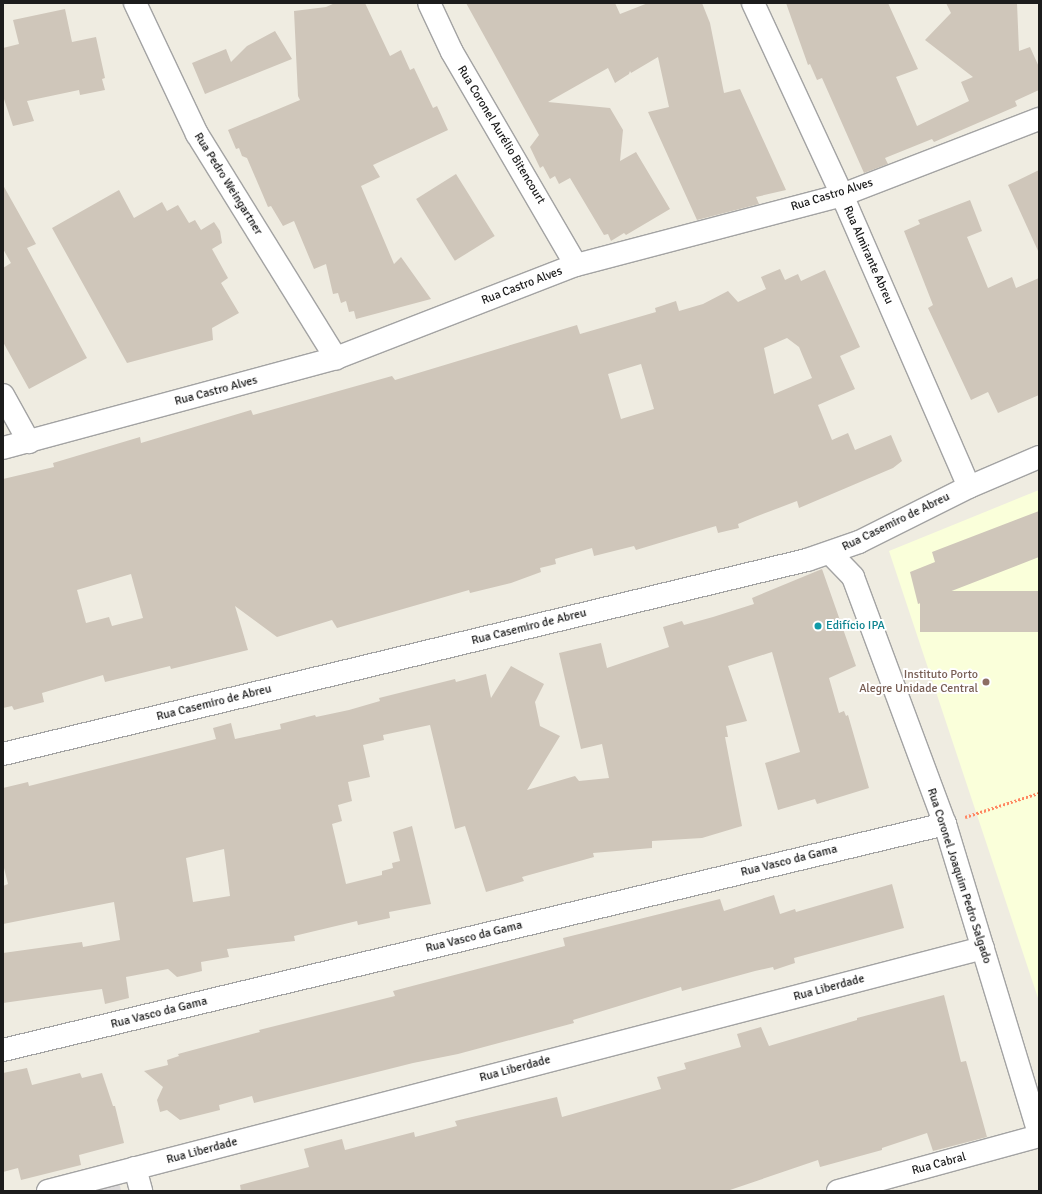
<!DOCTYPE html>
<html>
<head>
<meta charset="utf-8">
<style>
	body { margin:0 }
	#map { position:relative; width:1042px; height:1194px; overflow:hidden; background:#efece1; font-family:Signika,sans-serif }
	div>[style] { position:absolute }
	.residential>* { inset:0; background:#dbd9d9 }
	.education>* { inset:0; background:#faffda }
	.building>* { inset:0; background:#cfc6ba; transform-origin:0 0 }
	.path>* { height:2.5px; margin-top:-1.25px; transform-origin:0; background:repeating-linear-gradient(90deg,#ff8762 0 2px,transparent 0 4px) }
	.roads { filter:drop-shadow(1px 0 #a3a3a3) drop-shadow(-1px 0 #a3a3a3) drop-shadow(0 1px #a3a3a3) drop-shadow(0 -1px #a3a3a3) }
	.minor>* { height:22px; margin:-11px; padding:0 11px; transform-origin:11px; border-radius:11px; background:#fff }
	.dots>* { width:11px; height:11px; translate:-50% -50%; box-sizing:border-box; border:2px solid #fff; border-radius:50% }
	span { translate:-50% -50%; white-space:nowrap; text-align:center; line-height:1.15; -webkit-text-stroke:4px #fff; paint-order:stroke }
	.street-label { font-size:12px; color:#1c1c1c }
	.culture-label { font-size:12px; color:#0d838f }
	.left { translate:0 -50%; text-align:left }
	.education-label { font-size:12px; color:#785e54 }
	.right { translate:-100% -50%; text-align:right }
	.frame { position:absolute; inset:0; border:4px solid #1c1c1c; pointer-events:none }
</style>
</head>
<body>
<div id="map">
	<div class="residential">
		<div style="clip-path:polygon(119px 1181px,121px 1191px,82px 1191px)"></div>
	</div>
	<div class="education">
		<div style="clip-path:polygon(1039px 490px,1039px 1001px,889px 551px)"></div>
	</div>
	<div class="building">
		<div style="clip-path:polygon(335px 3px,365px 3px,390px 56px,401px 50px,410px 70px,414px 68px,433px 108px,437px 106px,448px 130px,373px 165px,380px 177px,361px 186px,394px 264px,401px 257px,431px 299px,356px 319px,354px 311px,349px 312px,346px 301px,341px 303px,338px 293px,333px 294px,326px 264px,314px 269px,294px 221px,283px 226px,271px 206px,268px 207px,247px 158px,242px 156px,239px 148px,236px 149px,228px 130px,300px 100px,298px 96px,294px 11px,326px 7px)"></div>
		<div style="clip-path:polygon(466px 3px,615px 3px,620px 14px,648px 3px,702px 3px,710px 23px,724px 93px,740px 89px,786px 190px,756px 197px,759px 204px,697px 220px,648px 112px,669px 107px,658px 57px,631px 73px,630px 71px,629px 74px,615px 83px,608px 68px,548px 102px,610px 108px,623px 130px,620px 161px,636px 152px,670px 209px,626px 235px,624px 233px,611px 241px,608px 234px,604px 235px,570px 178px,559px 184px,555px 176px,550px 179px,543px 166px,540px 168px,530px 147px,539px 135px)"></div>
		<div style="clip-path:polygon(786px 3px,888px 3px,918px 69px,896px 77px,917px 126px,969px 101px,961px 82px,973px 77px,925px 40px,951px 13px,946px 3px,1017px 3px,1019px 51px,1030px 47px,1039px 67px,1039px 90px,1015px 101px,1017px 106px,934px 142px,932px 139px,885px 158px,888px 164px,864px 173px,822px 78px,817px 80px,810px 64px,808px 65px)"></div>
		<div style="clip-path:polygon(65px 9px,72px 42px,96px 37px,105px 78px,102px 79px,105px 90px,80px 95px,79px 90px,27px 101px,34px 121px,13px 126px,3px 96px,3px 48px,19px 44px,13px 20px)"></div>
		<div style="clip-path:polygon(275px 31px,292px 59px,205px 94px,192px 63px,226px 49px,231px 62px,247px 46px)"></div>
		<div style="clip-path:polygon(1039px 170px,1039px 253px,1008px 185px)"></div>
		<div style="left:456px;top:174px;width:73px;height:47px;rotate:58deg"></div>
		<div style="clip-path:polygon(3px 185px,36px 244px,27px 248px,87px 358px,29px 389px,3px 342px,3px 268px,11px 263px,3px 249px)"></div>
		<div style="clip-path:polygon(119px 190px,134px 218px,162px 202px,167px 211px,178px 205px,189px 223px,195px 220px,201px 230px,214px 222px,220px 231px,222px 243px,212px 249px,228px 278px,221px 283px,239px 313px,212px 328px,213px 340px,127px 363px,52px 228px)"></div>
		<div style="clip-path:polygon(970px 200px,982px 231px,967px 237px,988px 288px,1012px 277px,1016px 288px,1039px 278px,1039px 395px,998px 413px,988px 392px,971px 400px,928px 308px,933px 305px,904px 231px,920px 224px,918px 220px)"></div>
		<div style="clip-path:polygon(evenodd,780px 269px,785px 280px,798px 274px,801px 281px,825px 270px,860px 347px,840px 356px,855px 389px,818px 405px,832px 440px,848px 433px,855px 450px,891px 435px,902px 461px,893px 468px,799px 508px,797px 501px,755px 517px,738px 524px,739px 528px,718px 533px,716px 526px,636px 550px,634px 546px,594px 556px,592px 548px,555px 559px,556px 564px,540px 568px,541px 572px,511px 583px,470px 593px,469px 590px,337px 628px,332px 620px,277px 637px,235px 606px,248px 650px,171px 669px,170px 666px,105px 682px,103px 675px,42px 693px,44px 702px,14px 710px,12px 706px,3px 708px,3px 479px,54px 467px,53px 463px,140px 437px,141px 443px,251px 410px,253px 415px,392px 376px,395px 380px,577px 325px,580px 334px,656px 312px,655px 308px,676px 301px,679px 311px,703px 304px,728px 291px,738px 302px,766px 289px,761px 277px,780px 269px,787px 338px,799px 347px,812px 378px,774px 394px,764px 348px,787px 338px,780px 269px,641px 364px,654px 409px,621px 419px,608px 374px,641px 364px,780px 269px,131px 574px,143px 618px,112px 626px,109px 617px,86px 623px,77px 590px,131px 574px)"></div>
		<div style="clip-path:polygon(1039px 511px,1039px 557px,918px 604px,910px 572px,935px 562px,932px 552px)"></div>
		<div style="clip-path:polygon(evenodd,822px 569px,856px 666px,829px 678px,839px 713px,844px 711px,846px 716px,848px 715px,869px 788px,817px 804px,815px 799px,778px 810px,765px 763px,800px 752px,772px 652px,728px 666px,747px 721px,726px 726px,728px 737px,725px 737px,742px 826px,702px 838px,652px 841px,652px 848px,593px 853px,594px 857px,522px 877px,524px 881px,486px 892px,465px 826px,455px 829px,430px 725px,383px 735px,384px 740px,363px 745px,370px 777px,348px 782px,352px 801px,338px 805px,342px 821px,332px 824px,346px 884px,382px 875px,382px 871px,393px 868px,392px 863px,400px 861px,393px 832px,412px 826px,431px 904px,389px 912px,390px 918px,358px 925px,357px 921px,294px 936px,295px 941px,227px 949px,229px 957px,201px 962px,202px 971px,186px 975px,177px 977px,168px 969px,126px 977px,129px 998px,105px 1004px,102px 989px,3px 1003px,3px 953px,82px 942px,83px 947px,120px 940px,114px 902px,3px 924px,3px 886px,8px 884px,3px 864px,3px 788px,28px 782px,29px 786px,216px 739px,213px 728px,231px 723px,235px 739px,281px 729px,280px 724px,315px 715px,316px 717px,349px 710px,380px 701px,379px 698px,455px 679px,456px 682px,486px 674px,491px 698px,511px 666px,544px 684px,535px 702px,540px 726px,560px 736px,527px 790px,575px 776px,579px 781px,609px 778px,602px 744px,581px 749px,559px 653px,601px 643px,607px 668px,669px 647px,663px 627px,682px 621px,684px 625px,713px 617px,754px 604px,752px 598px,822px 569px,224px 849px,230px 896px,193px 902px,186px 858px,224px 849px)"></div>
		<div style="left:1039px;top:591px;width:41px;height:119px;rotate:90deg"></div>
		<div style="clip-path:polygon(892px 884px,904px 928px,794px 958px,795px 963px,774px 970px,773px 967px,755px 971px,682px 991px,681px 987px,573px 1020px,574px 1023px,458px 1054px,413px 1063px,254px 1103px,252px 1096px,219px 1105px,220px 1110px,180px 1120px,167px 1110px,160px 1112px,157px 1100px,163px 1087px,144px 1071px,168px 1065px,167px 1060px,179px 1056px,178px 1054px,260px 1032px,259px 1030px,395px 996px,393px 991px,565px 946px,563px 938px,720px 899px,724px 911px,774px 895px,780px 914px,795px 909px,796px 912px)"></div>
		<div style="clip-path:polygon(944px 995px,961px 1062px,966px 1061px,987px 1137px,933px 1151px,927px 1133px,882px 1148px,882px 1150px,820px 1167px,818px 1160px,727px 1191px,241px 1191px,240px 1185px,309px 1167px,304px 1149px,342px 1139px,345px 1150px,414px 1132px,415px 1137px,457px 1126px,455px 1121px,557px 1097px,562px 1117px,661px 1089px,657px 1077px,686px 1069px,684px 1063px,741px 1047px,737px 1034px,761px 1027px,769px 1046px,857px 1020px,857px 1018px)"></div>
		<div style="clip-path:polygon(27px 1068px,32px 1085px,80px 1073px,82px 1078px,102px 1073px,113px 1106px,115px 1106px,124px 1143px,79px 1155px,81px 1165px,21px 1180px,18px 1168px,3px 1172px,3px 1073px)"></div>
	</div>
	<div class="path">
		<div style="left:965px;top:817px;width:78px;rotate:-18deg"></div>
	</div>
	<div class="roads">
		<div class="minor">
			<div style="left:135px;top:3px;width:145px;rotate:64.7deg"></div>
			<div style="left:197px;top:134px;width:264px;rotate:58.2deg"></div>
			<div style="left:429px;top:3px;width:54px;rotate:64.9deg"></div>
			<div style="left:452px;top:52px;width:246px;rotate:59.8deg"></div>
			<div style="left:753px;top:3px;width:212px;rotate:65.1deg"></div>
			<div style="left:842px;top:195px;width:318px;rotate:66.5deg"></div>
			<div style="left:3px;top:395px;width:54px;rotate:61deg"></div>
			<div style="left:3px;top:448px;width:345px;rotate:-15.1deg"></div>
			<div style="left:336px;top:358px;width:257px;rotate:-21.2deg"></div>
			<div style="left:576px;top:265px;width:275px;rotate:-14.7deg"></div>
			<div style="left:842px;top:195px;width:211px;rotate:-21.1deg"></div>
			<div style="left:830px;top:553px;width:33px;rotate:46deg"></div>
			<div style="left:853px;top:577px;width:264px;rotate:69.6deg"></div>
			<div style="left:945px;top:824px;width:323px;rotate:73.1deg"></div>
			<div style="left:3px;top:754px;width:827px;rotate:-13.57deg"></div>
			<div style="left:807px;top:560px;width:55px;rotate:-19.1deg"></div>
			<div style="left:859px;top:542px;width:123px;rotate:-26.6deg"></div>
			<div style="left:969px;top:487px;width:76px;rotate:-23.2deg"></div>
			<div style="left:3px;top:1050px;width:969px;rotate:-13.49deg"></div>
			<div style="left:135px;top:1168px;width:24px;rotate:75deg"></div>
			<div style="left:48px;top:1191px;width:966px;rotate:-14.57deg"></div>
			<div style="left:838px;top:1191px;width:208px;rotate:-15.3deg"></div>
		</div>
	</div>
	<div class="dots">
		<div style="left:818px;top:626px;background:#0f9aa8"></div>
		<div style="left:986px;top:682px;background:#8d6e63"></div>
	</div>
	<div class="street-label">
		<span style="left:501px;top:135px;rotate:59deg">Rua Coronel Aurélio Bitencourt</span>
		<span style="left:228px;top:184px;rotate:58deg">Rua Pedro Weingartner</span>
		<span style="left:832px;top:195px;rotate:-17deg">Rua Castro Alves</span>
		<span style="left:868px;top:255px;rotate:66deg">Rua Almirante Abreu</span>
		<span style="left:522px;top:286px;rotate:-21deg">Rua Castro Alves</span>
		<span style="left:216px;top:391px;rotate:-15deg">Rua Castro Alves</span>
		<span style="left:896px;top:522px;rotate:-26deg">Rua Casemiro de Abreu</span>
		<span style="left:529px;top:627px;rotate:-14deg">Rua Casemiro de Abreu</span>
		<span style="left:214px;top:703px;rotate:-14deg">Rua Casemiro de Abreu</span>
		<span style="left:789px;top:861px;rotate:-14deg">Rua Vasco da Gama</span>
		<span style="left:959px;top:876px;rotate:72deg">Rua Coronel Joaquim Pedro Salgado</span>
		<span style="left:474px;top:937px;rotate:-14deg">Rua Vasco da Gama</span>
		<span style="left:829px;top:988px;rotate:-15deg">Rua Liberdade</span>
		<span style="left:159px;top:1013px;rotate:-14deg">Rua Vasco da Gama</span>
		<span style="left:515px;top:1069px;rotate:-15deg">Rua Liberdade</span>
		<span style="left:202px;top:1151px;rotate:-15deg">Rua Liberdade</span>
		<span style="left:939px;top:1164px;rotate:-15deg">Rua Cabral</span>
	</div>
	<div class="culture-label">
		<span class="left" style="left:826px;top:626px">Edifício IPA</span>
	</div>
	<div class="education-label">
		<span class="right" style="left:978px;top:682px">Instituto Porto<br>Alegre Unidade Central</span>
	</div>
	<div class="frame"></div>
</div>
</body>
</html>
